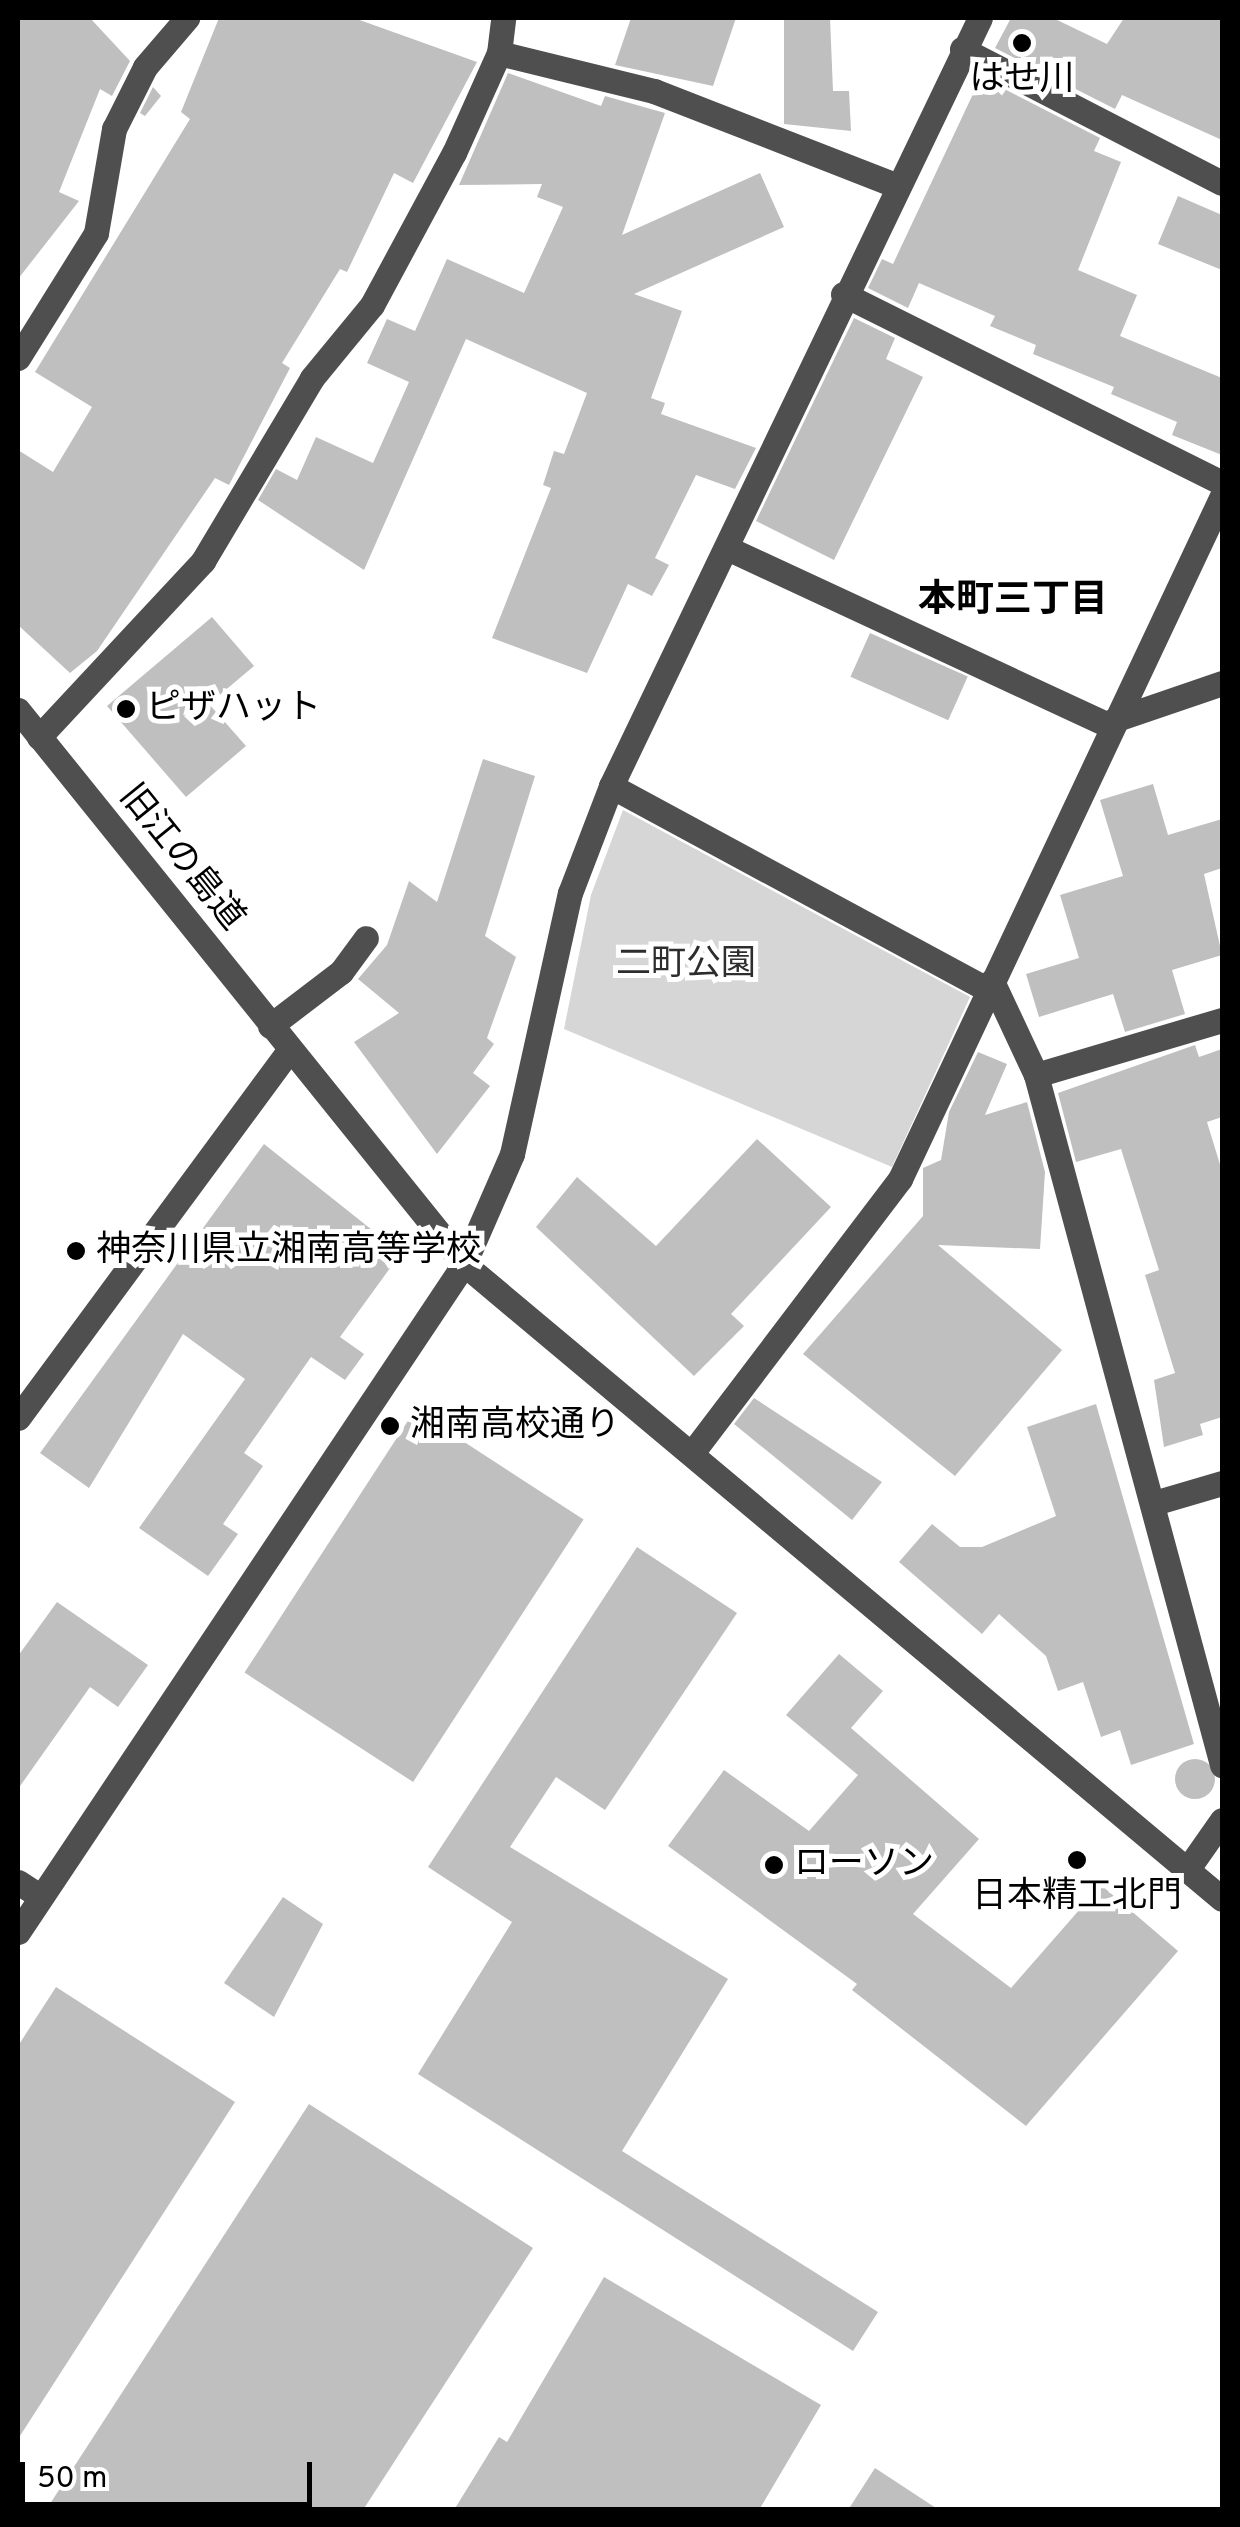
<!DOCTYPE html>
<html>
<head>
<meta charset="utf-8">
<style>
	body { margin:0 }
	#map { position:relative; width:1240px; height:2527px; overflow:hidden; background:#fff; font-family:Overpass,"Noto Sans JP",sans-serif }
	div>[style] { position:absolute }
	.green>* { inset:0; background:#d6d6d6 }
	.building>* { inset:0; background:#bfbfbf; transform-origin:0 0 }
	.round { border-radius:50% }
	.minor>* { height:25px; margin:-12.5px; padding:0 12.5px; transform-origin:12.5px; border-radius:12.5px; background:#4f4f4f }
	.dots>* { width:28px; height:28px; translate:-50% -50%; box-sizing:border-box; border:5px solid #fff; border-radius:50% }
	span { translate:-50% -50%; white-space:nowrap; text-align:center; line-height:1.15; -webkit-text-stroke:10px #fff; paint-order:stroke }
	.poi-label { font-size:35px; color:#000 }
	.left { translate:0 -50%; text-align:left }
	.street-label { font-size:35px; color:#000 }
	.park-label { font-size:35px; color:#2d2d2d }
	.neighbourhood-label { font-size:38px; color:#000; font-weight:700 }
	.frame { position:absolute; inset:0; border:20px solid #000; pointer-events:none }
	.scale { position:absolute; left:20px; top:2462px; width:292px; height:45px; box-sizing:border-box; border:5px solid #000; border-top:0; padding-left:12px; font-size:30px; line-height:35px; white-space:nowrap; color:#000; -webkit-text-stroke:8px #fff; paint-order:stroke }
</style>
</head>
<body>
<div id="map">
	<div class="green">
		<div style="clip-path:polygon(623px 810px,970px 997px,892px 1167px,564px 1029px,591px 895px)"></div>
	</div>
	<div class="building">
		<div style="clip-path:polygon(18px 18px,90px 18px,130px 61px,112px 96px,100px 89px,59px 192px,79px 201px,18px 279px)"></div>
		<div style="clip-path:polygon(219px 18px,354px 18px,477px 62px,413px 183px,394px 173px,347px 272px,340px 269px,282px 363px,290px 368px,229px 485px,215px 478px,97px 651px,70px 673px,18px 625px,18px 450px,53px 472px,92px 407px,35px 372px,190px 119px,181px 112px)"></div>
		<div style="clip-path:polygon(631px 18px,736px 18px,713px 86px,615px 65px)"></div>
		<div style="clip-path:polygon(784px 18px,830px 18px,833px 91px,849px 91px,851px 131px,784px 124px)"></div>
		<div style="clip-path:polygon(1011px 18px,1053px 18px,1107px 44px,1124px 18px,1222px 18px,1222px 140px,1122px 95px,1115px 109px,995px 48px)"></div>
		<div style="clip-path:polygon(508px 73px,601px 106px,605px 96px,665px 113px,622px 235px,760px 173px,784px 227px,634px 294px,682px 311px,651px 398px,665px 403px,661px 414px,756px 448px,735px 489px,696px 475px,655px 558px,669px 565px,652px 596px,628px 584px,587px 673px,492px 638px,551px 488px,543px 485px,554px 451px,564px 454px,587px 393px,466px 339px,364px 570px,258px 500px,276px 469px,297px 480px,316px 437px,373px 463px,409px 382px,367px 363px,387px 319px,415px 331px,447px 259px,524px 293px,563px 207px,537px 197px,542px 184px,459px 185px)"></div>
		<div style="clip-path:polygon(981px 77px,1100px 138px,1094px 151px,1121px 162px,1078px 270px,1137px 295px,1120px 336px,1222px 378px,1222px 455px,1172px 435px,1177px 422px,1111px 394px,1114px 387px,1033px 354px,1036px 345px,990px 326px,995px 316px,919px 283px,908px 308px,868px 288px,882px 259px,893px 264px)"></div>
		<div style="clip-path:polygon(153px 87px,161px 96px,145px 116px,140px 113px)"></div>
		<div style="clip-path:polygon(1178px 196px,1222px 215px,1222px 270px,1158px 244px)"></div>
		<div style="clip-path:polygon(854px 318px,895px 338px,886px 359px,923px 377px,834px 560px,756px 521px)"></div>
		<div style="clip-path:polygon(212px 617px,254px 666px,209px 704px,246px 746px,186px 797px,107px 706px)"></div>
		<div style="left:870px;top:633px;width:107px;height:48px;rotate:24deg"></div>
		<div style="clip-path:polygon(483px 759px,535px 776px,485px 936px,516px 957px,487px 1038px,494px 1044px,473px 1073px,490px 1086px,437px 1154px,354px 1042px,399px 1013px,358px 979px,387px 945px,409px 881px,437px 902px)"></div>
		<div style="clip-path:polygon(1153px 784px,1168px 835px,1222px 819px,1222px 868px,1204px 874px,1222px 955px,1172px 970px,1185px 1014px,1125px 1032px,1113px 994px,1039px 1017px,1026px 974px,1079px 958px,1060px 895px,1123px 876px,1100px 800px)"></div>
		<div style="clip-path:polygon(1195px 1045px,1199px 1057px,1222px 1049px,1222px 1117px,1207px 1122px,1222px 1171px,1222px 1417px,1200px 1424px,1203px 1435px,1164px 1447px,1154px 1380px,1175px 1373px,1145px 1275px,1159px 1270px,1121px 1149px,1076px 1162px,1058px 1093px)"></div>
		<div style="clip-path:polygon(978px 1052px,1007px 1064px,985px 1115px,1027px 1102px,1045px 1172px,1040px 1249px,938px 1245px,1062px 1350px,955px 1476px,803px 1354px,923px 1216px,923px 1168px,941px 1160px,949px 1112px)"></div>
		<div style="clip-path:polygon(757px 1139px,831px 1207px,731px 1314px,744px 1326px,694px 1376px,536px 1227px,577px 1177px,656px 1246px)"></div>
		<div style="clip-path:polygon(264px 1144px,401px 1253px,340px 1337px,364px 1354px,345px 1380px,311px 1357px,244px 1453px,263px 1466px,223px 1524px,238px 1534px,208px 1576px,139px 1528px,245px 1379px,183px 1334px,89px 1488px,40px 1453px)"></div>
		<div style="clip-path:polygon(754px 1398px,882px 1482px,852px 1520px,734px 1424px)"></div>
		<div style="clip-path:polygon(1096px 1404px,1194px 1744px,1131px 1765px,1120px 1730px,1101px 1737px,1083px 1682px,1058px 1691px,1046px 1656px,999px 1614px,982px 1634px,899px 1562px,932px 1524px,960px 1547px,982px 1547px,1056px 1516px,1027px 1427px)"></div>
		<div style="left:415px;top:1410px;width:201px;height:313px;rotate:33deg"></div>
		<div style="clip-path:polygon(637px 1547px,737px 1613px,605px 1810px,556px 1777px,510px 1847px,728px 1979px,622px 2151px,878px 2312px,853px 2351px,418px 2074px,512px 1922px,428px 1867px)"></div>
		<div style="clip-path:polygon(57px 1602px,148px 1665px,118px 1707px,90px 1687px,18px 1789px,18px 1656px)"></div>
		<div style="clip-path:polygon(839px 1654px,883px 1691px,851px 1728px,979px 1839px,913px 1914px,1011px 1988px,1101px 1885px,1178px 1951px,1026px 2126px,852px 1990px,857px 1984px,668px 1846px,724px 1770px,809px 1831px,858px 1775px,786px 1715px)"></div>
		<div class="round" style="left:1175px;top:1759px;width:40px;height:40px"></div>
		<div style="clip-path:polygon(283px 1897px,323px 1924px,274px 2017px,224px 1983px)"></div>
		<div style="clip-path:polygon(56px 1987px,235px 2102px,18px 2439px,18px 2046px)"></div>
		<div style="clip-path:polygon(309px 2104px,533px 2248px,363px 2510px,46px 2510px)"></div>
		<div style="clip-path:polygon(604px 2277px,821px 2405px,759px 2510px,454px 2510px,499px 2437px,507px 2442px)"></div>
		<div style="clip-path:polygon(875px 2468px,939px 2510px,848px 2510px)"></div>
	</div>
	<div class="minor">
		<div style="left:962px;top:49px;width:292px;rotate:27.3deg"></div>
		<div style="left:499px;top:53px;width:160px;rotate:13.8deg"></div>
		<div style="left:654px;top:91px;width:256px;rotate:21.3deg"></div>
		<div style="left:843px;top:294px;width:424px;rotate:26.5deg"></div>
		<div style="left:18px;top:358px;width:147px;rotate:-58deg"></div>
		<div style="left:96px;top:233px;width:106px;rotate:-80.2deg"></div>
		<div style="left:114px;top:129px;width:69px;rotate:-63.4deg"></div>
		<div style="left:145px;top:67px;width:65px;rotate:-49.4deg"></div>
		<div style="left:727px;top:548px;width:423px;rotate:24.9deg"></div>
		<div style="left:18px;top:710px;width:711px;rotate:51.16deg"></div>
		<div style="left:464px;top:1264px;width:989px;rotate:39.95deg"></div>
		<div style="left:1114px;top:720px;width:114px;rotate:-18.9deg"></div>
		<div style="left:39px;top:737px;width:241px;rotate:-47deg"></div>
		<div style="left:203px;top:561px;width:213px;rotate:-59.2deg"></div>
		<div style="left:312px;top:378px;width:94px;rotate:-50.6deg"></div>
		<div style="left:372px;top:305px;width:173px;rotate:-61.7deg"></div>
		<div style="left:454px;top:153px;width:110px;rotate:-65.8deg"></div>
		<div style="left:499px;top:53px;width:35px;rotate:-83deg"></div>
		<div style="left:611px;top:786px;width:429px;rotate:28.4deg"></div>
		<div style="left:992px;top:981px;width:104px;rotate:64.9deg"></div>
		<div style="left:1036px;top:1075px;width:715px;rotate:74.91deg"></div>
		<div style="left:270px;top:1026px;width:89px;rotate:-37.3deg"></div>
		<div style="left:341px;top:972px;width:42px;rotate:-53.7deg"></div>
		<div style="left:1036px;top:1075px;width:194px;rotate:-16.5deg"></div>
		<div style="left:18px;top:1418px;width:458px;rotate:-53.6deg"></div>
		<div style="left:692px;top:1453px;width:344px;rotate:-52.8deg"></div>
		<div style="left:900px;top:1179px;width:755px;rotate:-64.76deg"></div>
		<div style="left:1154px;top:1503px;width:71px;rotate:-16.4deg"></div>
		<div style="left:1187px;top:1870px;width:61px;rotate:-55deg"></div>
		<div style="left:18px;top:1882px;width:27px;rotate:33deg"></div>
		<div style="left:18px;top:1932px;width:803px;rotate:-56.27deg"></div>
		<div style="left:464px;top:1264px;width:120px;rotate:-66.4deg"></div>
		<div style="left:512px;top:1154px;width:267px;rotate:-77.5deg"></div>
		<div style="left:570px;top:893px;width:115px;rotate:-69deg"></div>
		<div style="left:611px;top:786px;width:852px;rotate:-64.34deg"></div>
	</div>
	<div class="dots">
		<div style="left:1022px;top:43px;background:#000"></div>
		<div style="left:126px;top:709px;background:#000"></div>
		<div style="left:76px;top:1251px;background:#000"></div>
		<div style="left:390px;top:1426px;background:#000"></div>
		<div style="left:1077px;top:1860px;background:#000"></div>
		<div style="left:774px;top:1865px;background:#000"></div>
	</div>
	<div class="poi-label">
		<span style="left:1022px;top:80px">はせ川</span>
		<span class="left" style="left:146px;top:709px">ピザハット</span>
		<span class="left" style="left:96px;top:1251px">神奈川県立湘南高等学校</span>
		<span class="left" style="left:410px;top:1426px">湘南高校通り</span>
		<span class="left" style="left:794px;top:1865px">ローソン</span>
		<span style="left:1077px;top:1897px">日本精工北門</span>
	</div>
	<div class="street-label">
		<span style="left:181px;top:858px;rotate:51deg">旧江の島道</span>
	</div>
	<div class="park-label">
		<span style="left:686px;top:965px">二町公園</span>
	</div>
	<div class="neighbourhood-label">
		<span style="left:1013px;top:602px">本町三丁目</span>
	</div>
	<div class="frame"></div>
	<div class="scale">50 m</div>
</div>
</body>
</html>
